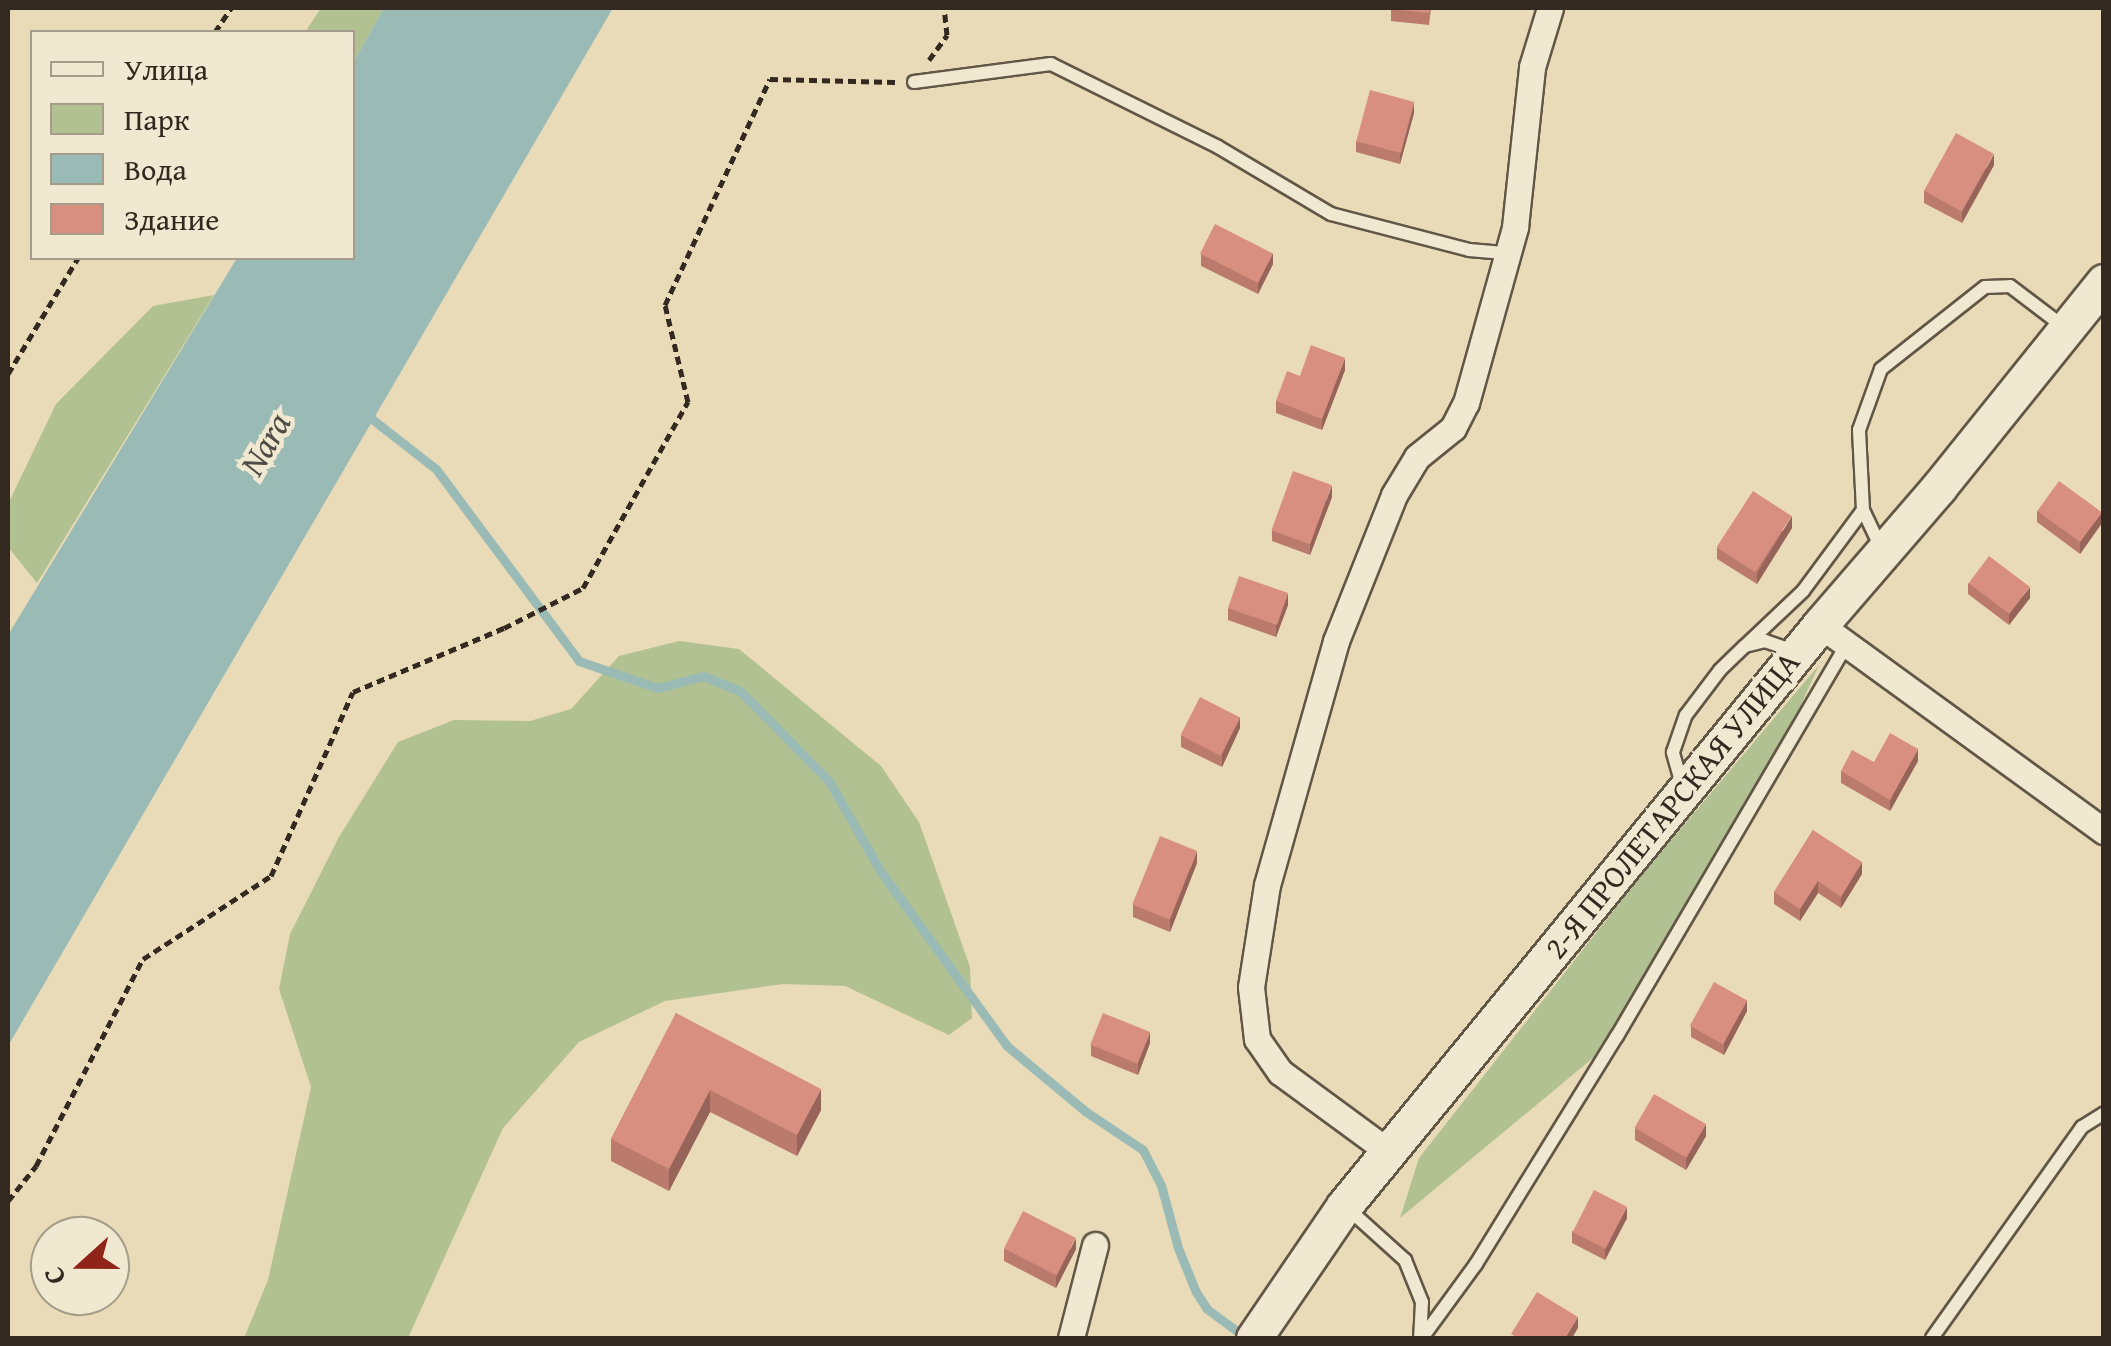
<!DOCTYPE html>
<html>
<head>
<meta charset="utf-8">
<style>
	body { margin:0 }
	#map { position:relative; width:2111px; height:1346px; overflow:hidden; background:#eadbb8; font-family:"Gentium Book Plus",serif }
	div>[style] { position:absolute }
	.green>* { inset:0; background:#b2c192 }
	.water>* { inset:0; background:#99bab5 }
	.stream>* { height:9px; margin:-4.5px; padding:0 4.5px; transform-origin:4.5px; border-radius:4.5px; background:#99bab5 }
	.path>* { height:5px; margin-top:-2.5px; transform-origin:0; background:repeating-linear-gradient(90deg,#342920 0 8px,transparent 0 13px) }
	.roads { filter:drop-shadow(2px 0 #625646) drop-shadow(-2px 0 #625646) drop-shadow(0 2px #625646) drop-shadow(0 -2px #625646) }
	.lane>* { height:12px; margin:-6px; padding:0 6px; transform-origin:6px; border-radius:6px; background:#f1e8d1 }
	.street>* { height:25px; margin:-12.5px; padding:0 12.5px; transform-origin:12.5px; border-radius:12.5px; background:#f1e8d1 }
	.secondary>* { height:35px; margin:-17.5px; padding:0 17.5px; transform-origin:17.5px; border-radius:17.5px; background:#f1e8d1 }
	.wall>* { inset:0; background:#ba7b6d }
	.shaded-wall>* { inset:0; background:#976459 }
	.building>* { inset:0; background:#d88f7f; transform-origin:0 0 }
	span { translate:-50% -50%; white-space:nowrap; text-align:center; line-height:1.15; -webkit-text-stroke:9px #f1e8d1; paint-order:stroke }
	.street-label { font-size:32px; color:#342920 }
	.water-label { font-size:35px; color:#4d4d45; font-style:italic }
	.frame { position:absolute; inset:0; border:10px solid #342920; pointer-events:none }
	.legend { position:absolute; left:30px; top:30px; width:325px; height:230px; box-sizing:border-box; background:#f1e8d1; border:2px solid #a59c8a; margin:0; padding:12px 18px; list-style:none; font-size:30px; color:#342920 }
	.legend li { display:flex; align-items:center; gap:20px; height:50px }
	.legend b { width:50px; border:2px solid #a59c8a }
	.north { position:absolute; left:30px; top:1216px; width:100px; height:100px; box-sizing:border-box; background:#f1e8d1; border:2px solid #a59c8a; border-radius:50%; rotate:249deg; font-size:28px; font-weight:700; line-height:40px; text-align:center; color:#342920 }
	.north::after { content:''; display:block; margin:auto; width:35px; height:45px; background:#8f2418; clip-path:polygon(50% 0,100% 100%,50% 72%,0 100%) }
</style>
</head>
<body>
<div id="map">
	<div class="green">
		<div style="clip-path:polygon(321px 8px,384px 8px,353px 63px,352px 32px,305px 32px)"></div>
		<div style="clip-path:polygon(214px 295px,37px 583px,8px 547px,8px 504px,56px 404px,153px 306px)"></div>
		<div style="clip-path:polygon(679px 641px,739px 649px,881px 766px,919px 822px,970px 967px,972px 1018px,949px 1035px,845px 986px,783px 984px,665px 1001px,579px 1042px,503px 1128px,408px 1338px,244px 1338px,268px 1280px,311px 1087px,279px 989px,290px 934px,339px 837px,398px 742px,454px 720px,530px 721px,571px 709px,619px 656px)"></div>
		<div style="clip-path:polygon(1819px 665px,1759px 797px,1593px 1058px,1400px 1218px,1419px 1158px,1640px 877px)"></div>
	</div>
	<div class="water">
		<div style="clip-path:polygon(384px 8px,613px 8px,8px 1046px,8px 635px,237px 258px,352px 258px,353px 63px)"></div>
	</div>
	<div class="stream">
		<div style="left:363px;top:412px;width:93px;rotate:38deg"></div>
		<div style="left:436px;top:469px;width:239px;rotate:53.3deg"></div>
		<div style="left:579px;top:661px;width:83px;rotate:18.9deg"></div>
		<div style="left:658px;top:688px;width:47px;rotate:-14.9deg"></div>
		<div style="left:703px;top:676px;width:40px;rotate:22deg"></div>
		<div style="left:740px;top:691px;width:127px;rotate:45.3deg"></div>
		<div style="left:829px;top:781px;width:105px;rotate:60.3deg"></div>
		<div style="left:881px;top:872px;width:215px;rotate:54.1deg"></div>
		<div style="left:1007px;top:1046px;width:102px;rotate:39.8deg"></div>
		<div style="left:1085px;top:1111px;width:70px;rotate:33.9deg"></div>
		<div style="left:1143px;top:1150px;width:39px;rotate:63deg"></div>
		<div style="left:1161px;top:1185px;width:65px;rotate:74.9deg"></div>
		<div style="left:1178px;top:1248px;width:48px;rotate:67.8deg"></div>
		<div style="left:1196px;top:1292px;width:20px;rotate:57deg"></div>
		<div style="left:1207px;top:1309px;width:47px;rotate:36.4deg"></div>
	</div>
	<div class="path">
		<div style="left:215px;top:32px;width:29px;rotate:-56deg"></div>
		<div style="left:929px;top:60px;width:31px;rotate:-54deg"></div>
		<div style="left:947px;top:35px;width:27px;rotate:-96deg"></div>
		<div style="left:8px;top:374px;width:135px;rotate:-58.9deg"></div>
		<div style="left:8px;top:1201px;width:45px;rotate:-51.3deg"></div>
		<div style="left:36px;top:1166px;width:233px;rotate:-62.7deg"></div>
		<div style="left:143px;top:959px;width:153px;rotate:-33deg"></div>
		<div style="left:271px;top:876px;width:201px;rotate:-66deg"></div>
		<div style="left:353px;top:692px;width:164px;rotate:-23deg"></div>
		<div style="left:504px;top:628px;width:89px;rotate:-26.9deg"></div>
		<div style="left:583px;top:588px;width:214px;rotate:-60.6deg"></div>
		<div style="left:688px;top:402px;width:100px;rotate:-103.3deg"></div>
		<div style="left:665px;top:305px;width:249px;rotate:-65.1deg"></div>
		<div style="left:770px;top:79px;width:125px;rotate:1.4deg"></div>
	</div>
	<div class="roads">
		<div class="lane">
			<div style="left:914px;top:82px;width:138px;rotate:-7.5deg"></div>
			<div style="left:1051px;top:64px;width:186px;rotate:26.4deg"></div>
			<div style="left:1218px;top:147px;width:131px;rotate:30.7deg"></div>
			<div style="left:1331px;top:214px;width:143px;rotate:14.6deg"></div>
			<div style="left:1469px;top:250px;width:38px;rotate:5deg"></div>
			<div style="left:1882px;top:550px;width:44px;rotate:-115.4deg"></div>
			<div style="left:1863px;top:510px;width:80px;rotate:-92.9deg"></div>
			<div style="left:1859px;top:430px;width:65px;rotate:-70.2deg"></div>
			<div style="left:1881px;top:369px;width:132px;rotate:-38.3deg"></div>
			<div style="left:1985px;top:287px;width:25px;rotate:-2deg"></div>
			<div style="left:2010px;top:286px;width:68px;rotate:37.2deg"></div>
			<div style="left:1747px;top:644px;width:77px;rotate:-43.4deg"></div>
			<div style="left:1803px;top:591px;width:101px;rotate:-53.5deg"></div>
			<div style="left:1683px;top:788px;width:37px;rotate:-106deg"></div>
			<div style="left:1673px;top:752px;width:39px;rotate:-71deg"></div>
			<div style="left:1686px;top:715px;width:56px;rotate:-52.9deg"></div>
			<div style="left:1720px;top:670px;width:35px;rotate:-44deg"></div>
			<div style="left:1745px;top:646px;width:21px;rotate:-14deg"></div>
			<div style="left:1765px;top:641px;width:31px;rotate:19deg"></div>
			<div style="left:1345px;top:1206px;width:81px;rotate:42deg"></div>
			<div style="left:1405px;top:1260px;width:45px;rotate:68deg"></div>
			<div style="left:1422px;top:1302px;width:36px;rotate:93deg"></div>
			<div style="left:1422px;top:1338px;width:92px;rotate:-53.9deg"></div>
			<div style="left:1476px;top:1264px;width:268px;rotate:-58.3deg"></div>
			<div style="left:1617px;top:1036px;width:453px;rotate:-59.6deg"></div>
			<div style="left:1932px;top:1338px;width:259px;rotate:-54.6deg"></div>
			<div style="left:2082px;top:1127px;width:26px;rotate:-32deg"></div>
		</div>
		<div class="street">
			<div style="left:1820px;top:625px;width:351px;rotate:36deg"></div>
			<div style="left:1389px;top:1152px;width:135px;rotate:-143.7deg"></div>
			<div style="left:1280px;top:1072px;width:40px;rotate:-124.9deg"></div>
			<div style="left:1257px;top:1039px;width:52px;rotate:-96.6deg"></div>
			<div style="left:1251px;top:987px;width:103px;rotate:-81.1deg"></div>
			<div style="left:1267px;top:885px;width:254px;rotate:-74.2deg"></div>
			<div style="left:1336px;top:641px;width:157px;rotate:-68.3deg"></div>
			<div style="left:1394px;top:495px;width:44px;rotate:-58.8deg"></div>
			<div style="left:1417px;top:457px;width:46px;rotate:-38.9deg"></div>
			<div style="left:1453px;top:428px;width:28px;rotate:-63deg"></div>
			<div style="left:1466px;top:403px;width:183px;rotate:-74.4deg"></div>
			<div style="left:1515px;top:227px;width:161px;rotate:-83.9deg"></div>
			<div style="left:1532px;top:67px;width:62px;rotate:-73deg"></div>
			<div style="left:1071px;top:1338px;width:96px;rotate:-75.5deg"></div>
		</div>
		<div class="secondary">
			<div style="left:1254px;top:1338px;width:160px;rotate:-55.7deg"></div>
			<div style="left:1344px;top:1206px;width:751px;rotate:-50.67deg"></div>
			<div style="left:1820px;top:625px;width:182px;rotate:-49.2deg"></div>
			<div style="left:1939px;top:487px;width:263px;rotate:-51.2deg"></div>
		</div>
	</div>
	<div class="wall">
		<div style="clip-path:polygon(1391px 8px,1431px 8px,1429px 25px,1391px 21px)"></div>
		<div style="clip-path:polygon(1414px 113px,1400px 164px,1356px 152px,1356px 141px)"></div>
		<div style="clip-path:polygon(1994px 165px,1962px 223px,1924px 203px,1924px 191px)"></div>
		<div style="clip-path:polygon(1201px 254px,1273px 264px,1258px 294px,1201px 266px)"></div>
		<div style="clip-path:polygon(1345px 370px,1322px 430px,1276px 413px,1276px 401px,1300px 376px)"></div>
		<div style="clip-path:polygon(1332px 497px,1310px 555px,1272px 541px,1272px 530px)"></div>
		<div style="clip-path:polygon(2037px 511px,2102px 523px,2080px 554px,2037px 522px)"></div>
		<div style="clip-path:polygon(1792px 528px,1757px 584px,1717px 559px,1717px 548px)"></div>
		<div style="clip-path:polygon(1968px 583px,2030px 598px,2009px 625px,1968px 594px)"></div>
		<div style="clip-path:polygon(1288px 605px,1276px 637px,1228px 620px,1228px 608px)"></div>
		<div style="clip-path:polygon(1240px 728px,1222px 767px,1181px 747px,1181px 736px)"></div>
		<div style="clip-path:polygon(1918px 761px,1890px 811px,1841px 783px,1841px 771px,1874px 762px)"></div>
		<div style="clip-path:polygon(1813px 830px,1862px 874px,1841px 908px,1818px 893px,1800px 921px,1774px 904px,1774px 892px)"></div>
		<div style="clip-path:polygon(1197px 863px,1170px 932px,1133px 917px,1133px 905px)"></div>
		<div style="clip-path:polygon(1747px 1011px,1724px 1055px,1691px 1037px,1691px 1026px)"></div>
		<div style="clip-path:polygon(676px 1013px,821px 1110px,797px 1156px,710px 1112px,669px 1191px,611px 1161px,611px 1139px)"></div>
		<div style="clip-path:polygon(1150px 1043px,1138px 1075px,1091px 1056px,1091px 1045px)"></div>
		<div style="clip-path:polygon(1635px 1128px,1706px 1136px,1686px 1170px,1635px 1140px)"></div>
		<div style="clip-path:polygon(1627px 1218px,1605px 1260px,1572px 1243px,1572px 1231px)"></div>
		<div style="clip-path:polygon(1004px 1249px,1076px 1249px,1056px 1288px,1004px 1261px)"></div>
	</div>
	<div class="shaded-wall">
		<div style="clip-path:polygon(1414px 102px,1414px 113px,1400px 164px,1400px 153px)"></div>
		<div style="clip-path:polygon(1994px 154px,1994px 165px,1962px 223px,1962px 212px)"></div>
		<div style="clip-path:polygon(1273px 253px,1273px 264px,1258px 294px,1258px 283px)"></div>
		<div style="clip-path:polygon(1345px 358px,1345px 370px,1322px 430px,1322px 419px)"></div>
		<div style="clip-path:polygon(1332px 485px,1332px 497px,1310px 555px,1310px 544px)"></div>
		<div style="clip-path:polygon(2102px 512px,2102px 523px,2080px 554px,2080px 542px)"></div>
		<div style="clip-path:polygon(1792px 516px,1792px 528px,1757px 584px,1757px 573px)"></div>
		<div style="clip-path:polygon(2030px 587px,2030px 598px,2009px 625px,2009px 614px)"></div>
		<div style="clip-path:polygon(1288px 593px,1288px 605px,1276px 637px,1276px 625px)"></div>
		<div style="clip-path:polygon(1240px 717px,1240px 728px,1222px 767px,1222px 755px)"></div>
		<div style="clip-path:polygon(1918px 749px,1918px 761px,1890px 811px,1890px 800px)"></div>
		<div style="clip-path:polygon(1197px 851px,1197px 863px,1170px 932px,1170px 920px)"></div>
		<div style="clip-path:polygon(1862px 862px,1862px 874px,1841px 908px,1841px 897px)"></div>
		<div style="clip-path:polygon(1818px 881px,1818px 893px,1800px 921px,1800px 909px)"></div>
		<div style="clip-path:polygon(1747px 1000px,1747px 1011px,1724px 1055px,1724px 1043px)"></div>
		<div style="clip-path:polygon(1150px 1032px,1150px 1043px,1138px 1075px,1138px 1063px)"></div>
		<div style="clip-path:polygon(821px 1089px,821px 1110px,797px 1156px,797px 1135px)"></div>
		<div style="clip-path:polygon(710px 1090px,710px 1112px,669px 1191px,669px 1169px)"></div>
		<div style="clip-path:polygon(1706px 1124px,1706px 1136px,1686px 1170px,1686px 1158px)"></div>
		<div style="clip-path:polygon(1627px 1207px,1627px 1218px,1605px 1260px,1605px 1248px)"></div>
		<div style="clip-path:polygon(1076px 1238px,1076px 1249px,1056px 1288px,1056px 1277px)"></div>
		<div style="clip-path:polygon(1578px 1317px,1578px 1328px,1572px 1338px,1565px 1338px)"></div>
	</div>
	<div class="building">
		<div style="clip-path:polygon(1391px 8px,1429px 8px,1429px 13px,1391px 9px)"></div>
		<div style="left:1370px;top:90px;width:46px;height:53px;rotate:15deg"></div>
		<div style="left:1956px;top:133px;width:43px;height:66px;rotate:29deg"></div>
		<div style="left:1215px;top:224px;width:65px;height:33px;rotate:27deg"></div>
		<div style="clip-path:polygon(1311px 345px,1345px 358px,1322px 419px,1276px 401px,1287px 371px,1300px 376px)"></div>
		<div style="left:1293px;top:471px;width:41px;height:63px;rotate:20deg"></div>
		<div style="left:2059px;top:481px;width:53px;height:37px;rotate:36deg"></div>
		<div style="left:1753px;top:491px;width:46px;height:67px;rotate:33deg"></div>
		<div style="left:1989px;top:556px;width:51px;height:34px;rotate:37deg"></div>
		<div style="left:1239px;top:576px;width:52px;height:34px;rotate:19deg"></div>
		<div style="left:1200px;top:697px;width:45px;height:43px;rotate:27deg"></div>
		<div style="clip-path:polygon(1890px 733px,1918px 749px,1890px 800px,1841px 771px,1852px 750px,1874px 762px)"></div>
		<div style="clip-path:polygon(1813px 830px,1862px 862px,1841px 897px,1818px 881px,1800px 909px,1774px 892px)"></div>
		<div style="left:1160px;top:836px;width:40px;height:74px;rotate:22deg"></div>
		<div style="left:1714px;top:982px;width:38px;height:50px;rotate:29deg"></div>
		<div style="clip-path:polygon(676px 1013px,821px 1089px,797px 1135px,710px 1090px,669px 1169px,611px 1139px)"></div>
		<div style="left:1103px;top:1013px;width:51px;height:34px;rotate:22deg"></div>
		<div style="left:1654px;top:1094px;width:60px;height:39px;rotate:30deg"></div>
		<div style="left:1594px;top:1190px;width:37px;height:47px;rotate:27deg"></div>
		<div style="left:1023px;top:1211px;width:59px;height:42px;rotate:27deg"></div>
		<div style="clip-path:polygon(1537px 1292px,1578px 1317px,1565px 1338px,1518px 1338px,1511px 1334px)"></div>
	</div>
	<div class="street-label">
		<span style="left:1672px;top:805px;rotate:-51deg">2-Я ПРОЛЕТАРСКАЯ УЛИЦА</span>
	</div>
	<div class="water-label">
		<span style="left:265px;top:444px;rotate:-60deg">Nara</span>
	</div>
	<div class="frame"></div>
	<ul class="legend">
	<li><b style="height:12px;background:#f1e8d1"></b>Улица</li>
	<li><b style="height:28px;background:#b2c192"></b>Парк</li>
	<li><b style="height:28px;background:#99bab5"></b>Вода</li>
	<li><b style="height:28px;background:#d88f7f"></b>Здание</li>
	</ul>
	<div class="north">С</div>
</div>
</body>
</html>
